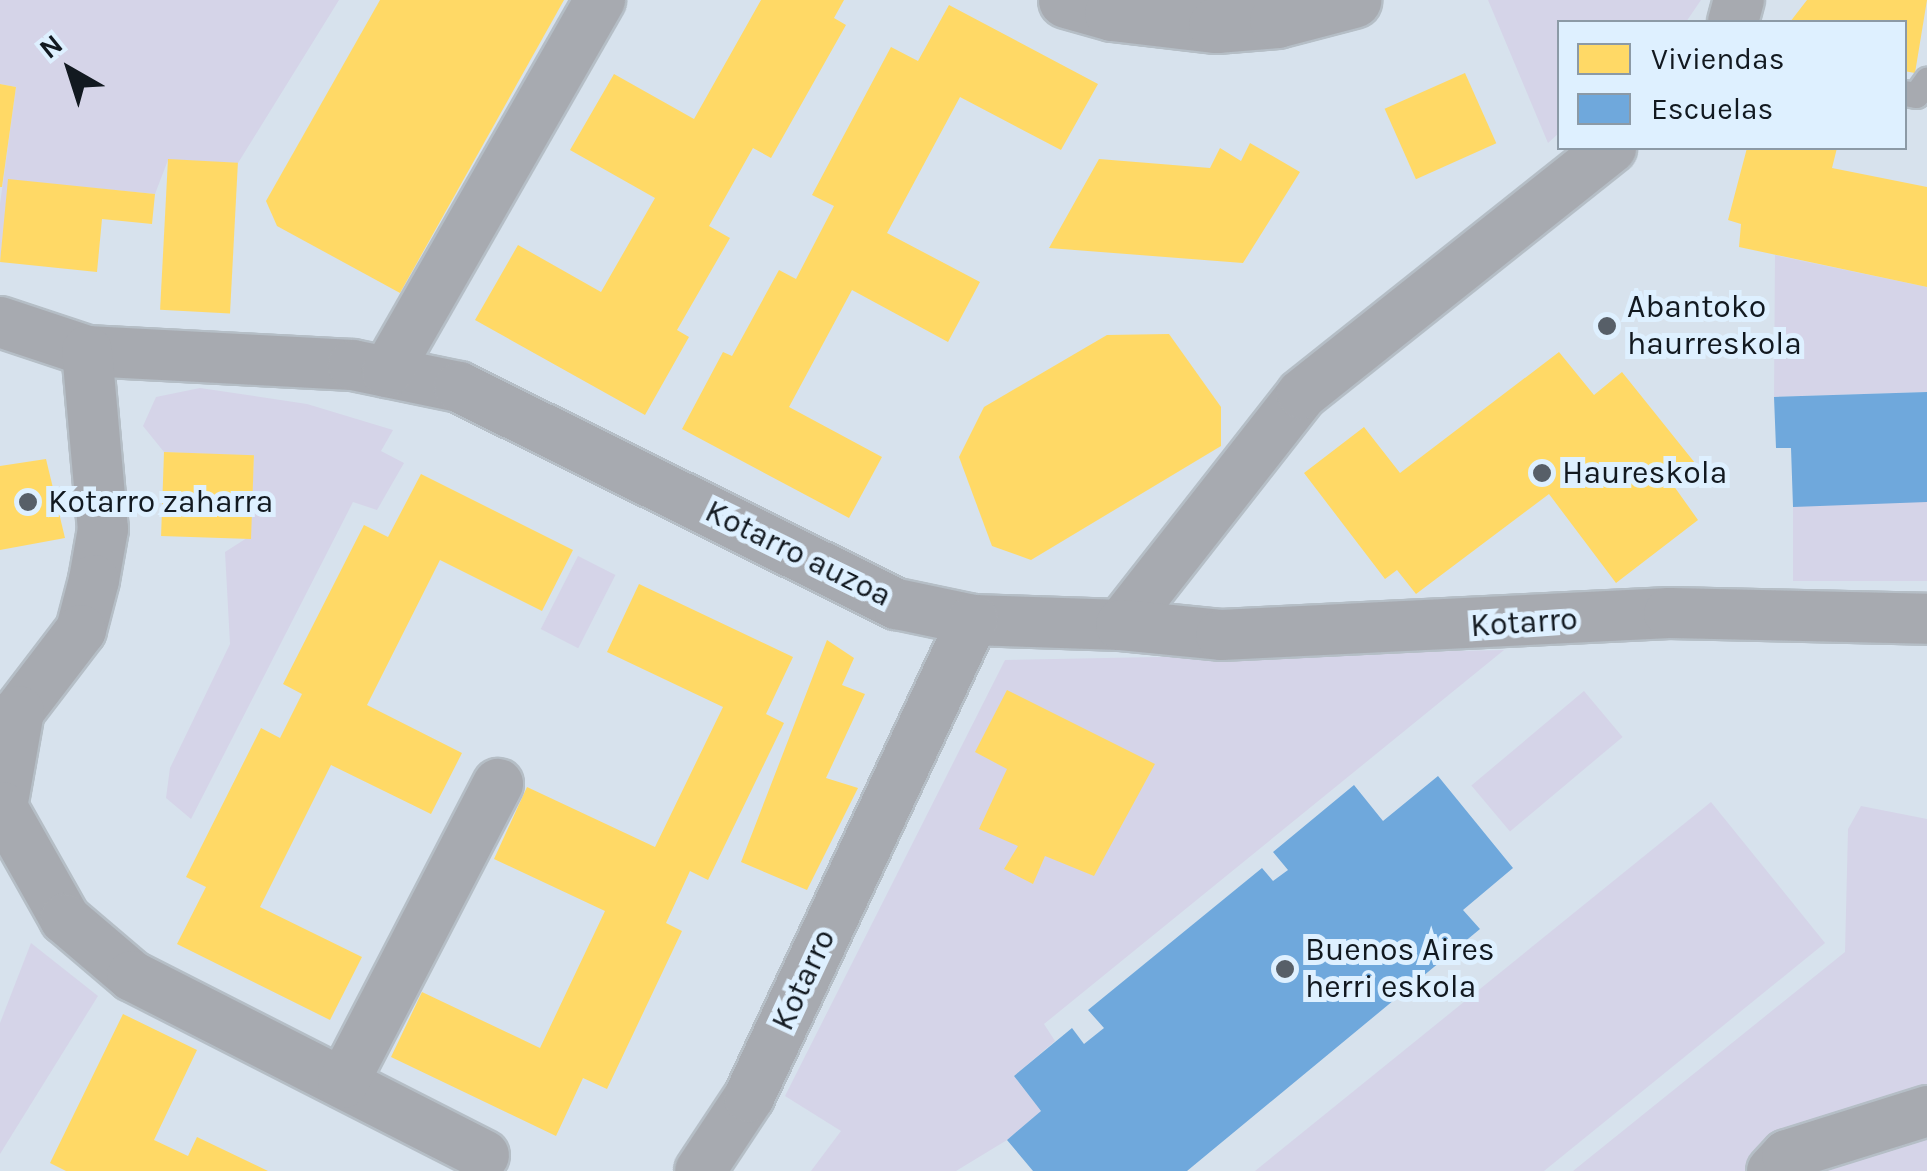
<!DOCTYPE html>
<html>
<head>
<meta charset="utf-8">
<style>
	body { margin:0 }
	#map { position:relative; width:1927px; height:1171px; overflow:hidden; background:#d7e2ed; font-family:Karla,sans-serif }
	div>[style] { position:absolute }
	.green>* { inset:0; background:#d5d4e8; transform-origin:0 0 }
	.homes>* { inset:0; background:#ffd966; transform-origin:0 0 }
	.schools>* { inset:0; background:#6fa8dc }
	.roads { filter:drop-shadow(2px 0 #b5bec6) drop-shadow(-2px 0 #b5bec6) drop-shadow(0 2px #b5bec6) drop-shadow(0 -2px #b5bec6) }
	.service>* { height:25px; margin:-12.5px; padding:0 12.5px; transform-origin:12.5px; border-radius:12.5px; background:#a7aab0 }
	.minor>* { height:50px; margin:-25px; padding:0 25px; transform-origin:25px; border-radius:25px; background:#a7aab0 }
	.tertiary>* { height:55px; margin:-27.5px; padding:0 27.5px; transform-origin:27.5px; border-radius:27.5px; background:#a7aab0 }
	.dots>* { width:28px; height:28px; translate:-50% -50%; box-sizing:border-box; border:5px solid #def0ff; border-radius:50% }
	span { translate:-50% -50%; white-space:nowrap; text-align:center; line-height:1.15; -webkit-text-stroke:10px #def0ff; paint-order:stroke }
	.poi-label { font-size:32px; color:#121920 }
	.left { translate:0 -50%; text-align:left }
	.street-label { font-size:32px; color:#121920 }
	.legend { position:absolute; left:1557px; top:20px; width:350px; height:130px; box-sizing:border-box; background:#def0ff; border:2px solid #8c9aa6; margin:0; padding:12px 18px; list-style:none; font-size:30px; color:#121920 }
	.legend li { display:flex; align-items:center; gap:20px; height:50px }
	.legend b { width:50px; border:2px solid #8c9aa6 }
	.north { position:absolute; left:20px; top:20px; width:100px; height:100px; -webkit-text-stroke:8px #def0ff; paint-order:stroke; rotate:321deg; font-size:28px; font-weight:700; line-height:40px; text-align:center; color:#121920 }
	.north::after { content:''; display:block; margin:auto; width:35px; height:45px; background:#121920; clip-path:polygon(50% 0,100% 100%,50% 72%,0 100%) }
</style>
</head>
<body>
<div id="map">
	<div class="green">
		<div style="clip-path:polygon(0 0,339px 0,238px 163px,168px 160px,155px 194px,9px 180px,0 262px,0 204px,16px 87px,0 84px)"></div>
		<div style="clip-path:polygon(1488px 0,1701px 0,1686px 22px,1560px 22px,1559px 133px,1548px 143px)"></div>
		<div style="clip-path:polygon(1775px 255px,1927px 287px,1927px 392px,1774px 397px)"></div>
		<div style="clip-path:polygon(200px 388px,307px 404px,393px 430px,381px 451px,404px 463px,377px 510px,353px 502px,191px 819px,166px 798px,170px 768px,230px 644px,225px 552px,250px 536px,254px 456px,164px 452px,143px 426px,156px 397px)"></div>
		<div style="left:1927px;top:502px;width:79px;height:134px;rotate:90deg"></div>
		<div style="left:578px;top:556px;width:42px;height:82px;rotate:27deg"></div>
		<div style="clip-path:polygon(1504px 650px,1044px 1024px,1055px 1041px,1014px 1076px,1041px 1111px,1007px 1140px,956px 1171px,811px 1171px,841px 1131px,785px 1096px,1005px 660px)"></div>
		<div style="left:1584px;top:691px;width:60px;height:147px;rotate:50deg"></div>
		<div style="clip-path:polygon(1711px 802px,1825px 943px,1544px 1171px,1255px 1171px)"></div>
		<div style="clip-path:polygon(1861px 806px,1927px 819px,1927px 1171px,1573px 1171px,1845px 952px,1848px 829px)"></div>
		<div style="clip-path:polygon(31px 943px,98px 996px,0 1154px,0 1023px)"></div>
	</div>
	<div class="homes">
		<div style="clip-path:polygon(380px 0,564px 0,400px 293px,277px 226px,266px 201px)"></div>
		<div style="clip-path:polygon(761px 0,844px 0,834px 18px,846px 25px,771px 158px,753px 148px,709px 226px,730px 238px,677px 330px,689px 337px,645px 415px,475px 320px,518px 245px,601px 292px,655px 198px,570px 150px,614px 74px,694px 119px)"></div>
		<div style="clip-path:polygon(1807px 0,1927px 0,1915px 73px,1904px 71px,1904px 22px,1790px 22px)"></div>
		<div style="clip-path:polygon(949px 5px,1098px 84px,1061px 150px,960px 97px,887px 233px,980px 282px,948px 342px,852px 290px,789px 407px,882px 457px,849px 518px,682px 429px,723px 352px,732px 356px,779px 270px,796px 279px,834px 206px,812px 195px,891px 47px,918px 61px)"></div>
		<div style="left:1465px;top:73px;width:77px;height:88px;rotate:66deg"></div>
		<div style="clip-path:polygon(0 84px,16px 87px,2px 187px,0 187px)"></div>
		<div style="clip-path:polygon(1250px 143px,1300px 172px,1243px 263px,1049px 248px,1099px 159px,1210px 168px,1220px 148px,1241px 161px)"></div>
		<div style="clip-path:polygon(1747px 148px,1837px 148px,1832px 168px,1927px 187px,1927px 287px,1739px 247px,1741px 224px,1728px 220px)"></div>
		<div style="left:168px;top:159px;width:70px;height:151px;rotate:3deg"></div>
		<div style="clip-path:polygon(8px 179px,155px 194px,152px 224px,102px 219px,97px 272px,0 262px)"></div>
		<div style="clip-path:polygon(1169px 334px,1221px 407px,1221px 446px,1031px 560px,992px 546px,959px 457px,984px 407px,1107px 335px)"></div>
		<div style="clip-path:polygon(1559px 352px,1594px 395px,1622px 372px,1695px 463px,1671px 482px,1698px 520px,1616px 583px,1549px 494px,1416px 594px,1397px 570px,1385px 579px,1304px 473px,1364px 427px,1400px 473px)"></div>
		<div style="left:164px;top:452px;width:90px;height:84px;rotate:2deg"></div>
		<div style="clip-path:polygon(46px 459px,65px 538px,0 550px,0 466px)"></div>
		<div style="clip-path:polygon(421px 474px,573px 550px,542px 611px,440px 560px,367px 705px,462px 753px,431px 814px,331px 765px,260px 907px,362px 957px,330px 1020px,177px 944px,206px 887px,186px 877px,261px 728px,280px 738px,302px 694px,283px 684px,364px 525px,388px 537px)"></div>
		<div style="clip-path:polygon(639px 584px,793px 657px,766px 714px,784px 723px,708px 880px,690px 871px,666px 923px,682px 931px,607px 1089px,583px 1078px,556px 1136px,391px 1057px,422px 992px,540px 1048px,605px 911px,494px 859px,527px 787px,655px 847px,723px 707px,607px 652px)"></div>
		<div style="clip-path:polygon(827px 640px,854px 658px,842px 685px,865px 694px,826px 778px,858px 788px,807px 890px,741px 862px)"></div>
		<div style="clip-path:polygon(1007px 690px,1155px 764px,1094px 876px,1045px 856px,1033px 884px,1004px 869px,1018px 846px,979px 829px,1007px 769px,975px 752px)"></div>
		<div style="clip-path:polygon(123px 1014px,197px 1050px,154px 1140px,188px 1156px,197px 1137px,268px 1171px,66px 1171px,50px 1163px)"></div>
	</div>
	<div class="schools">
		<div style="clip-path:polygon(1927px 392px,1927px 502px,1793px 507px,1791px 448px,1776px 448px,1774px 397px)"></div>
		<div style="clip-path:polygon(1438px 776px,1513px 868px,1463px 910px,1480px 929px,1187px 1171px,1033px 1171px,1007px 1140px,1041px 1111px,1014px 1076px,1072px 1028px,1084px 1044px,1104px 1028px,1088px 1010px,1262px 868px,1273px 881px,1288px 870px,1273px 852px,1354px 785px,1383px 821px)"></div>
	</div>
	<div class="roads">
		<div class="service">
			<div style="left:1904px;top:93px;width:12px;rotate:9deg"></div>
			<div style="left:1916px;top:95px;width:19px;rotate:-54deg"></div>
		</div>
		<div class="minor">
			<div style="left:1733px;top:22px;width:23px;rotate:-75deg"></div>
			<div style="left:0;top:322px;width:92px;rotate:18.4deg"></div>
			<div style="left:87px;top:351px;width:266px;rotate:3deg"></div>
			<div style="left:353px;top:365px;width:108px;rotate:11.7deg"></div>
			<div style="left:459px;top:387px;width:489px;rotate:26.4deg"></div>
			<div style="left:897px;top:604px;width:78px;rotate:11.9deg"></div>
			<div style="left:973px;top:620px;width:148px;rotate:1.9deg"></div>
			<div style="left:1121px;top:625px;width:293px;rotate:-51.9deg"></div>
			<div style="left:1302px;top:394px;width:395px;rotate:-38.5deg"></div>
			<div style="left:87px;top:351px;width:179px;rotate:84.9deg"></div>
			<div style="left:103px;top:529px;width:52px;rotate:100deg"></div>
			<div style="left:94px;top:580px;width:52px;rotate:104.6deg"></div>
			<div style="left:81px;top:630px;width:102px;rotate:127.4deg"></div>
			<div style="left:19px;top:711px;width:97px;rotate:100deg"></div>
			<div style="left:2px;top:807px;width:129px;rotate:60.6deg"></div>
			<div style="left:65px;top:919px;width:88px;rotate:40.4deg"></div>
			<div style="left:132px;top:976px;width:395px;rotate:27deg"></div>
			<div style="left:387px;top:372px;width:429px;rotate:-60.2deg"></div>
			<div style="left:1121px;top:625px;width:100px;rotate:5.7deg"></div>
			<div style="left:1221px;top:635px;width:449px;rotate:-2.8deg"></div>
			<div style="left:1669px;top:613px;width:258px;rotate:1.3deg"></div>
			<div style="left:343px;top:1083px;width:337px;rotate:-62.6deg"></div>
			<div style="left:700px;top:1171px;width:89px;rotate:-56.5deg"></div>
			<div style="left:749px;top:1097px;width:527px;rotate:-64.85deg"></div>
			<div style="left:1772px;top:1171px;width:22px;rotate:-47deg"></div>
			<div style="left:1787px;top:1155px;width:147px;rotate:-17.4deg"></div>
		</div>
		<div class="tertiary">
			<div style="left:1066px;top:0;width:48px;rotate:15.8deg"></div>
			<div style="left:1112px;top:13px;width:105px;rotate:6.6deg"></div>
			<div style="left:1216px;top:25px;width:61px;rotate:-4.7deg"></div>
			<div style="left:1277px;top:20px;width:79px;rotate:-14.7deg"></div>
		</div>
	</div>
	<div class="dots">
		<div style="left:1607px;top:326px;background:#575f68"></div>
		<div style="left:1542px;top:473px;background:#575f68"></div>
		<div style="left:28px;top:502px;background:#575f68"></div>
		<div style="left:1285px;top:969px;background:#575f68"></div>
	</div>
	<div class="poi-label">
		<span class="left" style="left:1627px;top:326px">Abantoko<br>haurreskola</span>
		<span class="left" style="left:1562px;top:473px">Haureskola</span>
		<span class="left" style="left:48px;top:502px">Kotarro zaharra</span>
		<span class="left" style="left:1305px;top:969px">Buenos Aires<br>herri eskola</span>
	</div>
	<div class="street-label">
		<span style="left:798px;top:554px;rotate:26deg">Kotarro auzoa</span>
		<span style="left:1524px;top:623px;rotate:-4deg">Kotarro</span>
		<span style="left:804px;top:980px;rotate:-65deg">Kotarro</span>
	</div>
	<ul class="legend">
	<li><b style="height:28px;background:#ffd966"></b>Viviendas</li>
	<li><b style="height:28px;background:#6fa8dc"></b>Escuelas</li>
	</ul>
	<div class="north">N</div>
</div>
</body>
</html>
